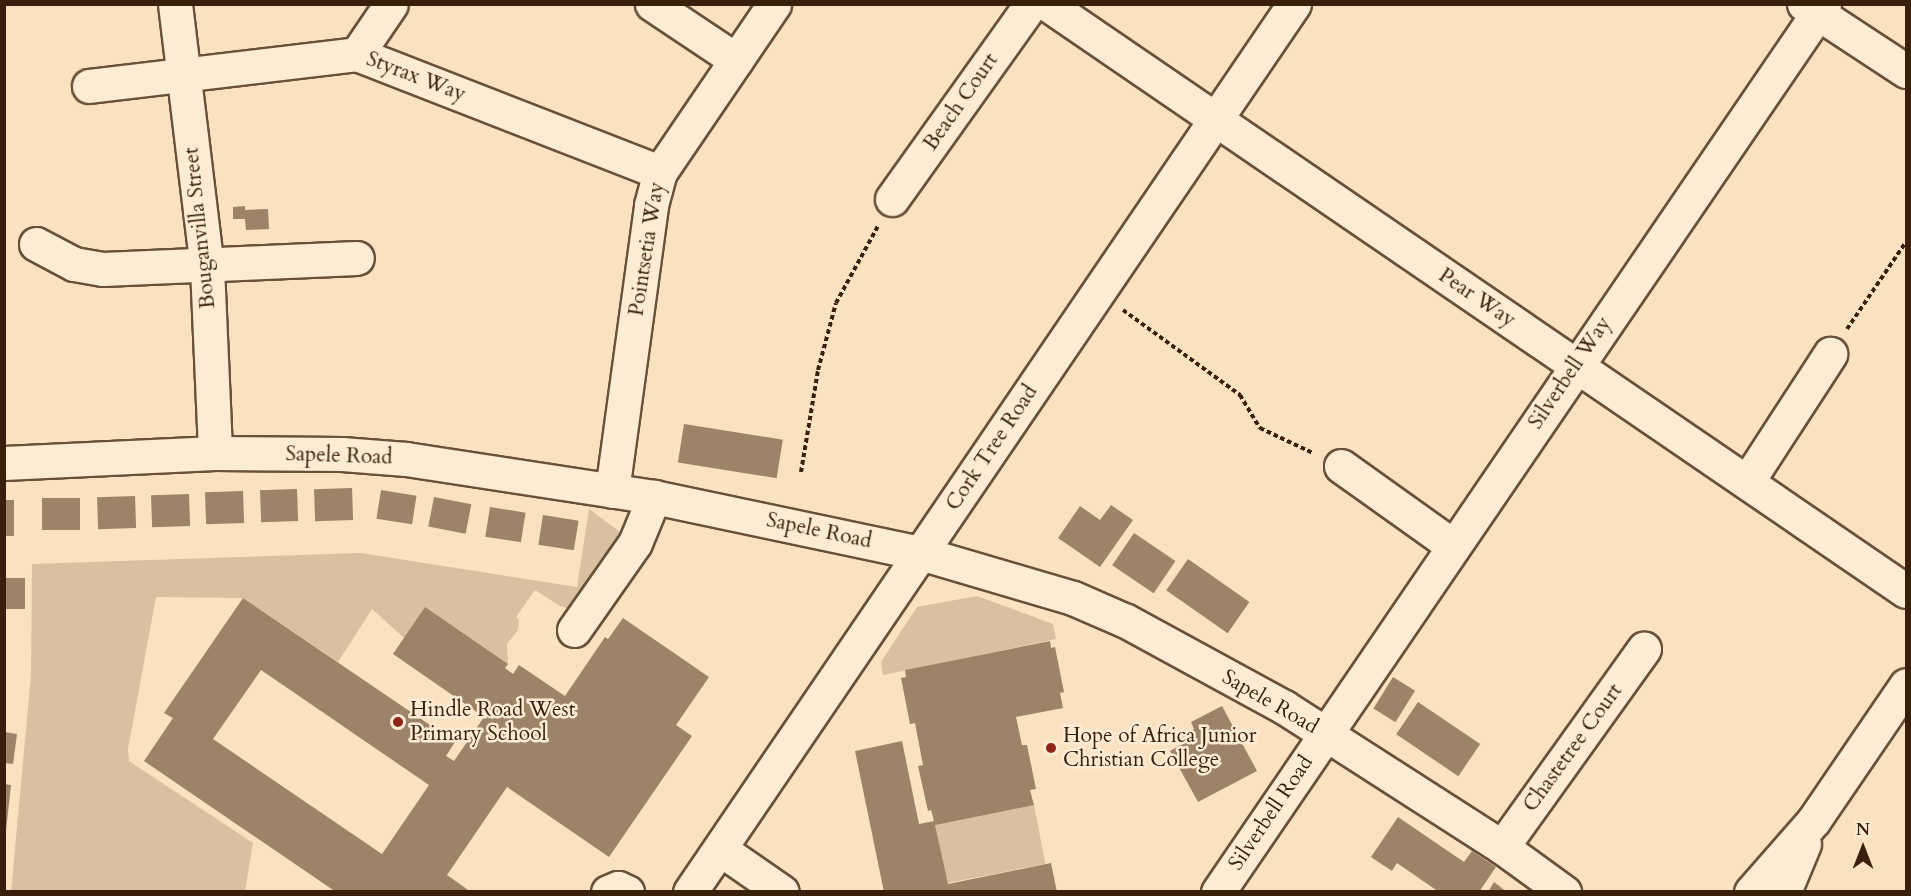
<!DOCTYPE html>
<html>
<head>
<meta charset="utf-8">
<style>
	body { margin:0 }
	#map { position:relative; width:1911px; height:896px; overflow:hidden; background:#fae1bf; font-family:Cardo,serif }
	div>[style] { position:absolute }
	.green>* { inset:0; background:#d9c0a1; transform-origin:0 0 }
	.building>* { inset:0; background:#9d8469; transform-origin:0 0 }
	.path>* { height:4px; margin-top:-2px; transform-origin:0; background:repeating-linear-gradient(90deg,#39200c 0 4.5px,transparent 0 7.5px) }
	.roads { filter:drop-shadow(2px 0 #695039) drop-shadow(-2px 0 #695039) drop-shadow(0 2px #695039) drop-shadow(0 -2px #695039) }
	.minor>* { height:33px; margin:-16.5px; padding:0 16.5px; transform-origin:16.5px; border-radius:16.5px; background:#fcecd5 }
	.dots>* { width:16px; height:16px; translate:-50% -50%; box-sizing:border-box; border:3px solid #fcecd5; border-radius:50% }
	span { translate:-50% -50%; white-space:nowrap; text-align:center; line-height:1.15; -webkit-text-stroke:5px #fcecd5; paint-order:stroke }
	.street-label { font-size:21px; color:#39200c }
	.poi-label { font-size:21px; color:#39200c }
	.left { translate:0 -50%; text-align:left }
	.frame { position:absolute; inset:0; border:6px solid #39200c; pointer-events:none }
	.north { position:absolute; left:1833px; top:818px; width:60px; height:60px; -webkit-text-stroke:4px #fcecd5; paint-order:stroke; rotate:0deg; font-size:16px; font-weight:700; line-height:24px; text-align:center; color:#39200c }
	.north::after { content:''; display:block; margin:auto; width:21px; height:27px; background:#39200c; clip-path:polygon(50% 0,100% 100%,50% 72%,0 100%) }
</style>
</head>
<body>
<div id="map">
	<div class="green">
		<div style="clip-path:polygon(589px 509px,623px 534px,574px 605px,567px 608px,560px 606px,535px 590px,516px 617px,519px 620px,518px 630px,507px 644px,508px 664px,425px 608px,404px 638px,372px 609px,338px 662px,243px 598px,156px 597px,128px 749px,129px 761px,253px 843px,245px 891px,11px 892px,31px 675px,32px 564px,361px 553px,577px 587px)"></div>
		<div style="clip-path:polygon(977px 596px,1053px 624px,1056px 639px,883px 675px,881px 662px,917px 607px)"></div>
		<div style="left:1034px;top:805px;width:60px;height:101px;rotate:79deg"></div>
	</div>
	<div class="building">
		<div style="clip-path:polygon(245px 206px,245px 210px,268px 209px,269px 229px,246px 230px,245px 219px,233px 219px,233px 207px)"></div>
		<div style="left:684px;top:424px;width:100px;height:39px;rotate:9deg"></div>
		<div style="left:352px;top:488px;width:32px;height:38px;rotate:88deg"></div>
		<div style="left:297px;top:489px;width:32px;height:37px;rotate:88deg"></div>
		<div style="left:381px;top:490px;width:36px;height:29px;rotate:9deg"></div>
		<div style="left:243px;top:491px;width:32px;height:38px;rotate:88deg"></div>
		<div style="left:189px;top:494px;width:32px;height:38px;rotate:88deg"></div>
		<div style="left:135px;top:496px;width:32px;height:38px;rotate:88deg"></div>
		<div style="left:434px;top:497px;width:38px;height:30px;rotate:11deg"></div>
		<div style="left:80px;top:498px;width:32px;height:38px;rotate:90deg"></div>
		<div style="left:4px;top:500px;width:10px;height:36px"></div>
		<div style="clip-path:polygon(1111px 505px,1133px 520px,1100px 567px,1058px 538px,1080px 506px,1100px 520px)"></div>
		<div style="left:490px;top:507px;width:36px;height:30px;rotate:9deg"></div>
		<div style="left:543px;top:515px;width:36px;height:30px;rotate:9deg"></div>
		<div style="left:1134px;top:533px;width:50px;height:39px;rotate:34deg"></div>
		<div style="left:1188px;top:559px;width:75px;height:38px;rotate:35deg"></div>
		<div style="left:4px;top:578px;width:21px;height:31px"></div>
		<div style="clip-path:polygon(evenodd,243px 598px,455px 742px,446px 756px,454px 761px,484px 717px,393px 654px,425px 607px,508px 664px,505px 668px,513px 674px,519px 665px,565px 696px,605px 637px,608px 639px,623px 618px,709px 677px,676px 725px,692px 736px,609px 857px,507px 787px,447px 875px,471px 892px,336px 892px,144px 761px,173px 718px,164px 713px,243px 598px,261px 670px,429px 785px,382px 854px,213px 739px,261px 670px)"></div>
		<div style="clip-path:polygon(1050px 641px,1051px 648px,1055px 647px,1064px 692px,1060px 693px,1063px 708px,1016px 717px,1022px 745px,1027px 745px,1036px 789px,1030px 790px,1034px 805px,935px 825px,948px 884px,1051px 863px,1057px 892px,884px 892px,855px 751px,902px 741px,919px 824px,934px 821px,931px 810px,928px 811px,918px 766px,923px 765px,915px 723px,910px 724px,901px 678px,906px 677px,905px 670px)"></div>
		<div style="left:1393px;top:677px;width:26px;height:37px;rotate:32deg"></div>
		<div style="left:1418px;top:702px;width:75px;height:39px;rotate:34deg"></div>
		<div style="clip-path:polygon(1222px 706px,1257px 771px,1198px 802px,1170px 751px,1186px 742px,1182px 735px,1194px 729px,1191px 722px)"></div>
		<div style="clip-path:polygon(4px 732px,17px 734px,13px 764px,4px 763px)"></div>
		<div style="clip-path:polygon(4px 784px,11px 785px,6px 831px,4px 831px)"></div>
		<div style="clip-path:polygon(1398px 817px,1464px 862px,1472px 851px,1496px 867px,1479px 892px,1439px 892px,1397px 863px,1392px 871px,1371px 857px)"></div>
		<div style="clip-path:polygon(1494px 882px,1507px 892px,1488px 892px)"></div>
	</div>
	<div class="path">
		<div style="left:1123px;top:310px;width:145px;rotate:36deg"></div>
		<div style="left:1240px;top:395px;width:39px;rotate:59deg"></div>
		<div style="left:1260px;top:428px;width:59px;rotate:25.3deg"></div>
		<div style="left:1847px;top:329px;width:105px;rotate:-55.9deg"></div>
		<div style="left:801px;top:472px;width:103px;rotate:-80.5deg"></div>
		<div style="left:818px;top:370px;width:69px;rotate:-75deg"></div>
		<div style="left:836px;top:303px;width:88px;rotate:-61.4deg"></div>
	</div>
	<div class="roads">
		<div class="minor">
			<div style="left:175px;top:4px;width:265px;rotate:83.1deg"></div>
			<div style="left:207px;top:267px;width:186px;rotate:87.5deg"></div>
			<div style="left:652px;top:4px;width:101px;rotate:33.7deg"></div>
			<div style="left:1047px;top:4px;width:1040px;rotate:34.35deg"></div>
			<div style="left:1804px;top:4px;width:122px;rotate:33.3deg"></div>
			<div style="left:357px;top:54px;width:60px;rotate:-55.8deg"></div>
			<div style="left:89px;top:86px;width:270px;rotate:-6.8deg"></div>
			<div style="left:357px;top:54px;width:325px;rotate:21.3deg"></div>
			<div style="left:892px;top:199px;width:239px;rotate:-54.5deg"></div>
			<div style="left:36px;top:244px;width:43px;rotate:27.8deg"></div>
			<div style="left:74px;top:264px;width:29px;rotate:10deg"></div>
			<div style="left:103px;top:269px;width:254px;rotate:-2.5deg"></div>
			<div style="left:4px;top:463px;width:211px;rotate:-2.7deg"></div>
			<div style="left:215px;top:453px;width:127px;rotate:0.5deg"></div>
			<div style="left:342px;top:454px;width:64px;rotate:4.5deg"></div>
			<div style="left:406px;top:459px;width:251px;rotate:8.7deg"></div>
			<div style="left:654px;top:497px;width:272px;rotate:11.9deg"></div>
			<div style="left:920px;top:553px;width:159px;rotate:16.4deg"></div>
			<div style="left:1073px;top:598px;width:58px;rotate:23.5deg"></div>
			<div style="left:1126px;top:621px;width:180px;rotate:28.6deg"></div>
			<div style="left:1284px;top:707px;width:259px;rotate:32.7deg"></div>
			<div style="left:1502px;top:847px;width:77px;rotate:36deg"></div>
			<div style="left:1341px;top:466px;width:138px;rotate:35.5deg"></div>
			<div style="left:1747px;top:482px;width:153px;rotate:-57deg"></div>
			<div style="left:612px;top:491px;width:289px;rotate:-82.2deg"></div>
			<div style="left:651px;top:205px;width:34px;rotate:-75deg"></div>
			<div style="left:660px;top:172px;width:203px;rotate:-55.8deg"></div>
			<div style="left:574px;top:630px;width:106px;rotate:-55deg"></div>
			<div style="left:635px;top:543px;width:50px;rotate:-67.6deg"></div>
			<div style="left:1502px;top:847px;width:244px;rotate:-54.4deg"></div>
			<div style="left:720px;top:849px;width:75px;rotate:34.7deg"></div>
			<div style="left:608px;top:892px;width:11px;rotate:-22deg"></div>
			<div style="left:618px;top:888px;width:10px;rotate:24deg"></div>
			<div style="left:690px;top:892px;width:1074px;rotate:-55.78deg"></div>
			<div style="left:1218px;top:892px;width:1075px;rotate:-55.69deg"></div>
			<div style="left:1751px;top:892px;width:96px;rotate:-48.8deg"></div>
			<div style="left:1814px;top:820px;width:163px;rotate:-55.7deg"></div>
			<div style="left:1784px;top:892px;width:52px;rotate:-67.4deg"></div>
		</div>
	</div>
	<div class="dots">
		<div style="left:398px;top:722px;background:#8f2418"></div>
		<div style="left:1051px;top:748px;background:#8f2418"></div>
	</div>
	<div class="street-label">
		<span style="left:416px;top:77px;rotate:21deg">Styrax Way</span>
		<span style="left:961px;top:102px;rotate:-55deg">Beach Court</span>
		<span style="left:200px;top:228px;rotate:-96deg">Bouganvilla Street</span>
		<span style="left:647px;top:249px;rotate:-81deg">Pointsetia Way</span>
		<span style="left:1477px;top:298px;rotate:34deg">Pear Way</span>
		<span style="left:1570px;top:373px;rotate:-56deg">Silverbell Way</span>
		<span style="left:992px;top:448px;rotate:-56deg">Cork Tree Road</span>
		<span style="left:339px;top:456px;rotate:2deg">Sapele Road</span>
		<span style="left:819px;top:531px;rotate:12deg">Sapele Road</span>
		<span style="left:1270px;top:702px;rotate:30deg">Sapele Road</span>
		<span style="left:1573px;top:748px;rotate:-54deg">Chastetree Court</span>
		<span style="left:1271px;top:813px;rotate:-56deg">Silverbell Road</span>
	</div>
	<div class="poi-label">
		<span class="left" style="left:410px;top:722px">Hindle Road West<br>Primary School</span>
		<span class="left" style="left:1063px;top:748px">Hope of Africa Junior<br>Christian College</span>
	</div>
	<div class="frame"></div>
	<div class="north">N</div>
</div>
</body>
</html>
